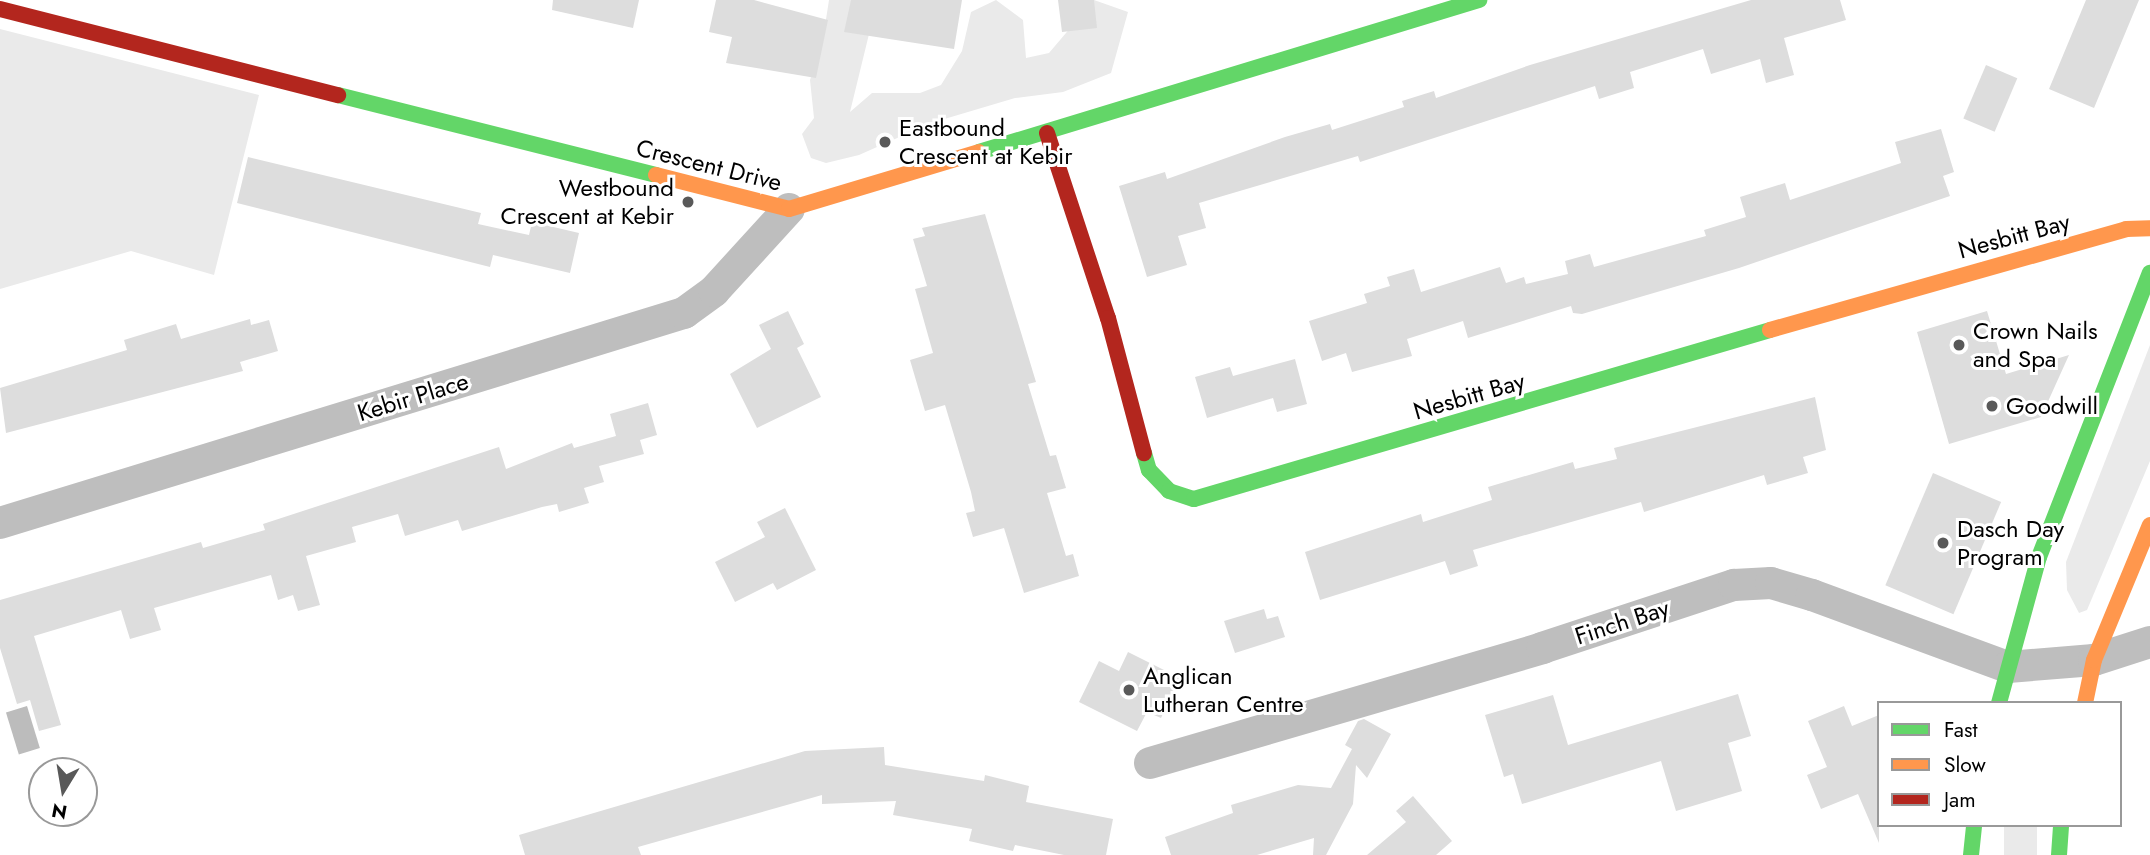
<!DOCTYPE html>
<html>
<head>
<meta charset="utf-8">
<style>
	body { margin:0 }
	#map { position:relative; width:2150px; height:855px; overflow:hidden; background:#fff; font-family:Jost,sans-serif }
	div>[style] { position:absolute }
	.green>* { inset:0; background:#eaeaea; transform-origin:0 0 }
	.water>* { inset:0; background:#bcbcbc; transform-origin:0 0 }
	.building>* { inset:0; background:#ddd; transform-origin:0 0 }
	.street>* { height:32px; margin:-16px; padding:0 16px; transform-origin:16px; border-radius:16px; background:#bebebe }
	.fast>* { height:16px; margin:-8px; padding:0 8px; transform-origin:8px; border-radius:8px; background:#63d668 }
	.slow>* { height:16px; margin:-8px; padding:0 8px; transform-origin:8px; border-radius:8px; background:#ff974d }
	.jam>* { height:16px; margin:-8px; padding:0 8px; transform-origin:8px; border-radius:8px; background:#b3261e }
	.dots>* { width:19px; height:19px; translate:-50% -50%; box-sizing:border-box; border:4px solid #fff; border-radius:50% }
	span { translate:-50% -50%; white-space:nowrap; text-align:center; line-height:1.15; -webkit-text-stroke:6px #fff; paint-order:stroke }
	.poi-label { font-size:24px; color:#000 }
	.left { translate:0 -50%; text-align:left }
	.right { translate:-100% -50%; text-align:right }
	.street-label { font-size:24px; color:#000 }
	.legend { position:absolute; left:1877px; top:701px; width:245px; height:126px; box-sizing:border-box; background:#fff; border:2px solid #999; margin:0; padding:9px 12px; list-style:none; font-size:21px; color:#000 }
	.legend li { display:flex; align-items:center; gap:14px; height:35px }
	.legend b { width:35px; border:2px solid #999 }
	.north { position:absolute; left:28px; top:757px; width:70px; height:70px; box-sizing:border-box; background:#fff; border:2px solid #999; border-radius:50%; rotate:191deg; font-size:19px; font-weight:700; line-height:28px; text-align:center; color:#000 }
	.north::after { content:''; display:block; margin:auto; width:24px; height:32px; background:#595959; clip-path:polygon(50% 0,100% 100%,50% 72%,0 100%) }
</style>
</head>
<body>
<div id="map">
	<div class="green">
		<div style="clip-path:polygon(829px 0,893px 0,870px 30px,850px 112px,872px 93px,920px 93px,941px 85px,962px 51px,971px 12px,996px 0,1023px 20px,1026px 58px,1049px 53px,1094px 0,1128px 12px,1111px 73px,1063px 92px,1015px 98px,931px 123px,859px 155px,826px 163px,811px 158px,802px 134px,814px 118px,810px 80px,822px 45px)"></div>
		<div style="clip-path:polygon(0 29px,259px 95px,214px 275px,131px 251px,0 289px)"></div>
		<div style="clip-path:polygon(2150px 345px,2150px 461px,2087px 610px,2079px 613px,2067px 590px,2066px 562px)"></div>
		<div style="left:2004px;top:825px;width:33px;height:30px"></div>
	</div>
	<div class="water">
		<div style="left:27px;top:706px;width:44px;height:22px;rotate:73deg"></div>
	</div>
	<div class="building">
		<div style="clip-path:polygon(553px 0,639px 0,633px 28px,552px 10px)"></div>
		<div style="clip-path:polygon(716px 0,754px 0,828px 20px,816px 78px,726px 63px,732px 37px,709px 32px)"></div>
		<div style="clip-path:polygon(851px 0,962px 0,954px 49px,844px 32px)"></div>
		<div style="clip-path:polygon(1058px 0,1094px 0,1097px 28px,1062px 32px)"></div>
		<div style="clip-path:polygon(1751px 0,1840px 0,1846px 20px,1784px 38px,1794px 75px,1766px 83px,1760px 59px,1711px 74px,1703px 49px,1630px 72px,1634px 88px,1599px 99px,1595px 86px,1360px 162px,1358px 156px,1199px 203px,1206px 228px,1178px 236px,1187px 265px,1147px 277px,1119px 186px,1165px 172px,1167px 179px,1285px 137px,1330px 124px,1332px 130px,1404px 107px,1402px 101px,1434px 91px,1436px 98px,1530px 65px)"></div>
		<div style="clip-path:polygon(2086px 0,2139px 0,2094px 108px,2049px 89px)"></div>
		<div style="left:1986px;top:65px;width:34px;height:58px;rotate:23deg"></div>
		<div style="clip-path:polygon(1941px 129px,1954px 172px,1943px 176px,1950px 196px,1739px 268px,1582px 314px,1573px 313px,1571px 306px,1468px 338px,1463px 321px,1407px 339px,1412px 356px,1352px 372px,1346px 353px,1322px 361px,1309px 321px,1367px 303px,1364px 294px,1390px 286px,1387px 277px,1414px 269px,1421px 292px,1500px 267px,1506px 283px,1524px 277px,1526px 284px,1568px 274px,1565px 261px,1590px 254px,1594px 267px,1706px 236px,1704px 230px,1746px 217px,1740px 197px,1785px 183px,1790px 200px,1901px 163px,1895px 142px)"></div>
		<div style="clip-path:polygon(248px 157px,481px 213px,478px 224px,529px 235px,532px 222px,579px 233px,570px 273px,493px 255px,490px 267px,237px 203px)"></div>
		<div style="clip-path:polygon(985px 214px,1036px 382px,1028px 384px,1050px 456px,1056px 455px,1066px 488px,1047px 493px,1066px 556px,1073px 554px,1079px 576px,1024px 593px,1004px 528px,973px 537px,966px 513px,975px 511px,971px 492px,945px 405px,925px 411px,910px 360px,933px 353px,915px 289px,927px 286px,913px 239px,925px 236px,922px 228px)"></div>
		<div style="clip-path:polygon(788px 311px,804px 344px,797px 348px,821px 397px,757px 428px,730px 374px,771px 349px,759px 325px)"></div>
		<div style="clip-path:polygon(1987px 311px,2006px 374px,2069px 355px,2041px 417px,1949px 444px,1917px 332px)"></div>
		<div style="clip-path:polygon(250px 319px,251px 325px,269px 320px,278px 351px,240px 362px,243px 371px,6px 433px,0 388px,127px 350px,124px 340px,176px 324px,181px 339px)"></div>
		<div style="clip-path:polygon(1295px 359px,1307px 404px,1277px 412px,1273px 398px,1207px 418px,1195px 377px,1230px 367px,1233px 376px)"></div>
		<div style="clip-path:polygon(1815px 397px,1826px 450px,1803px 457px,1808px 473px,1767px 485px,1764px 475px,1644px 512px,1641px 502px,1473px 550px,1478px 566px,1450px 575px,1445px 561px,1320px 600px,1305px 552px,1421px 514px,1423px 522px,1492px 500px,1488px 487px,1573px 462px,1575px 469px,1617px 459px,1614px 448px)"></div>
		<div style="clip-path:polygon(648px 403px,657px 435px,640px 440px,644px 454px,599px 466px,604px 482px,584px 488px,589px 503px,559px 512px,557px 504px,542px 507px,462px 531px,458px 520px,405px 536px,398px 514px,352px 527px,356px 542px,306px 556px,320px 605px,298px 611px,293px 595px,278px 600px,271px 575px,154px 608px,161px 630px,130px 639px,121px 610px,34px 636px,61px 725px,39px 731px,30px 700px,17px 704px,0 648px,0 600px,201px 542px,203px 548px,265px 530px,263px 524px,499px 447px,506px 469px,572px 443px,574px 448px,616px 436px,610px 414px)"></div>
		<div style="left:1933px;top:473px;width:74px;height:122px;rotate:23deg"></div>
		<div style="clip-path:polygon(785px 508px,816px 570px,777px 590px,773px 583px,735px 602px,715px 562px,765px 537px,757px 522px)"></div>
		<div style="clip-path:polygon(1264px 609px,1267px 619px,1278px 616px,1285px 637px,1235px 653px,1224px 621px)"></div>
		<div style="clip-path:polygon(1128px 652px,1180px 678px,1161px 718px,1147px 712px,1137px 731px,1079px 702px,1099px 661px,1119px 671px)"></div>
		<div style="clip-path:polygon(1738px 694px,1751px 736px,1728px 743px,1742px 791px,1676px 811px,1661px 761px,1522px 804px,1513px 774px,1504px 777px,1485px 715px,1553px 695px,1568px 745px)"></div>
		<div style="clip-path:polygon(1844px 706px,1852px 726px,1879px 715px,1879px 843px,1858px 794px,1821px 809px,1807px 775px,1827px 767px,1808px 721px)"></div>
		<div style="clip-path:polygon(1364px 719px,1391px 734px,1367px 778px,1356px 765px,1353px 804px,1326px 855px,1313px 855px,1314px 838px,1257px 855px,1171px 855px,1165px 837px,1233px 813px,1231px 805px,1298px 785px,1331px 788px,1352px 749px,1345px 745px,1358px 721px)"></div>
		<div style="clip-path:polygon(884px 747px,885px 765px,984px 781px,985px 775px,1029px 786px,1026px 802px,1113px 819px,1106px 855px,1064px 855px,1015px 845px,1013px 851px,969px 841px,972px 829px,893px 815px,896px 801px,822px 804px,822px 795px,638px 847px,641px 855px,525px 855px,519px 835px,805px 751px)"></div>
		<div style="clip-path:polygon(1413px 796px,1452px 841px,1436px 855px,1367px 855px,1406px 822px,1396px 811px)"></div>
	</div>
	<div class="street">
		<div style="left:0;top:523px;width:716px;rotate:-17.07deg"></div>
		<div style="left:684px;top:313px;width:37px;rotate:-36deg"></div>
		<div style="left:714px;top:291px;width:111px;rotate:-47.6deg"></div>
		<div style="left:1150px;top:763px;width:409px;rotate:-16.3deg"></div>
		<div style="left:1542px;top:648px;width:202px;rotate:-18.2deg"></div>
		<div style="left:1734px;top:585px;width:37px;rotate:-3deg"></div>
		<div style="left:1771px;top:583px;width:43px;rotate:16.3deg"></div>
		<div style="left:1812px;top:595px;width:209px;rotate:20.2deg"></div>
		<div style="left:2008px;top:667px;width:86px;rotate:-4.7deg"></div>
		<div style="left:2094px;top:660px;width:59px;rotate:-17.8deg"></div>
	</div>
	<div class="fast">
		<div style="left:338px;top:95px;width:328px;rotate:14.1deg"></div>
		<div style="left:979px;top:152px;width:523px;rotate:-16.91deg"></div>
		<div style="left:1144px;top:453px;width:18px;rotate:74deg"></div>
		<div style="left:1149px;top:470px;width:29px;rotate:46deg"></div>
		<div style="left:1169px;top:491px;width:26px;rotate:18deg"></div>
		<div style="left:1194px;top:499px;width:600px;rotate:-16.35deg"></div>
		<div style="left:1999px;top:703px;width:151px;rotate:-74.7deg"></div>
		<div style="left:2039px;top:557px;width:305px;rotate:-68.7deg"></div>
		<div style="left:1971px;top:855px;width:30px;rotate:-84deg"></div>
		<div style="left:2059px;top:855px;width:30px;rotate:-86deg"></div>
	</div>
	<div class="slow">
		<div style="left:656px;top:175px;width:137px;rotate:14.3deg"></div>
		<div style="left:789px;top:209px;width:198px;rotate:-16.7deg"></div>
		<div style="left:1770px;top:330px;width:370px;rotate:-15.8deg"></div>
		<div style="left:2126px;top:229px;width:24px;rotate:-2deg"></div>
		<div style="left:2085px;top:703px;width:44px;rotate:-78.2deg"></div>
		<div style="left:2094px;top:660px;width:146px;rotate:-67.5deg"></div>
	</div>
	<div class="jam">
		<div style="left:0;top:9px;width:349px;rotate:14.3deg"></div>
		<div style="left:1047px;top:133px;width:195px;rotate:71.8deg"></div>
		<div style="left:1108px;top:318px;width:140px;rotate:75.1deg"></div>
	</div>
	<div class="dots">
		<div style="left:885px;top:142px;background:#595959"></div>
		<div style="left:688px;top:202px;background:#595959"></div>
		<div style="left:1959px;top:345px;background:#595959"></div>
		<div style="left:1992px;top:406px;background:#595959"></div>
		<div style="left:1943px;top:543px;background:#595959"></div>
		<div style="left:1129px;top:690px;background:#595959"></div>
	</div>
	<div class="poi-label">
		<span class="left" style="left:899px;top:142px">Eastbound<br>Crescent at Kebir</span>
		<span class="right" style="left:674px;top:202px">Westbound<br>Crescent at Kebir</span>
		<span class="left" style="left:1973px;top:345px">Crown Nails<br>and Spa</span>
		<span class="left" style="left:2006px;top:406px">Goodwill</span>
		<span class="left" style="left:1957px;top:543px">Dasch Day<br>Program</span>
		<span class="left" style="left:1143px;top:690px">Anglican<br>Lutheran Centre</span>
	</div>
	<div class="street-label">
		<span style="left:709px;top:165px;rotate:14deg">Crescent Drive</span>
		<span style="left:2014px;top:236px;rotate:-15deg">Nesbitt Bay</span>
		<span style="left:1469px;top:396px;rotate:-16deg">Nesbitt Bay</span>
		<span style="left:413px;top:397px;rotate:-17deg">Kebir Place</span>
		<span style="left:1622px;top:622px;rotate:-18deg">Finch Bay</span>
	</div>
	<ul class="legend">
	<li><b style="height:9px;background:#63d668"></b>Fast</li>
	<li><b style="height:9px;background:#ff974d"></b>Slow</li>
	<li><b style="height:9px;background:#b3261e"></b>Jam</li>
	</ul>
	<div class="north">N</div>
</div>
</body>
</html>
